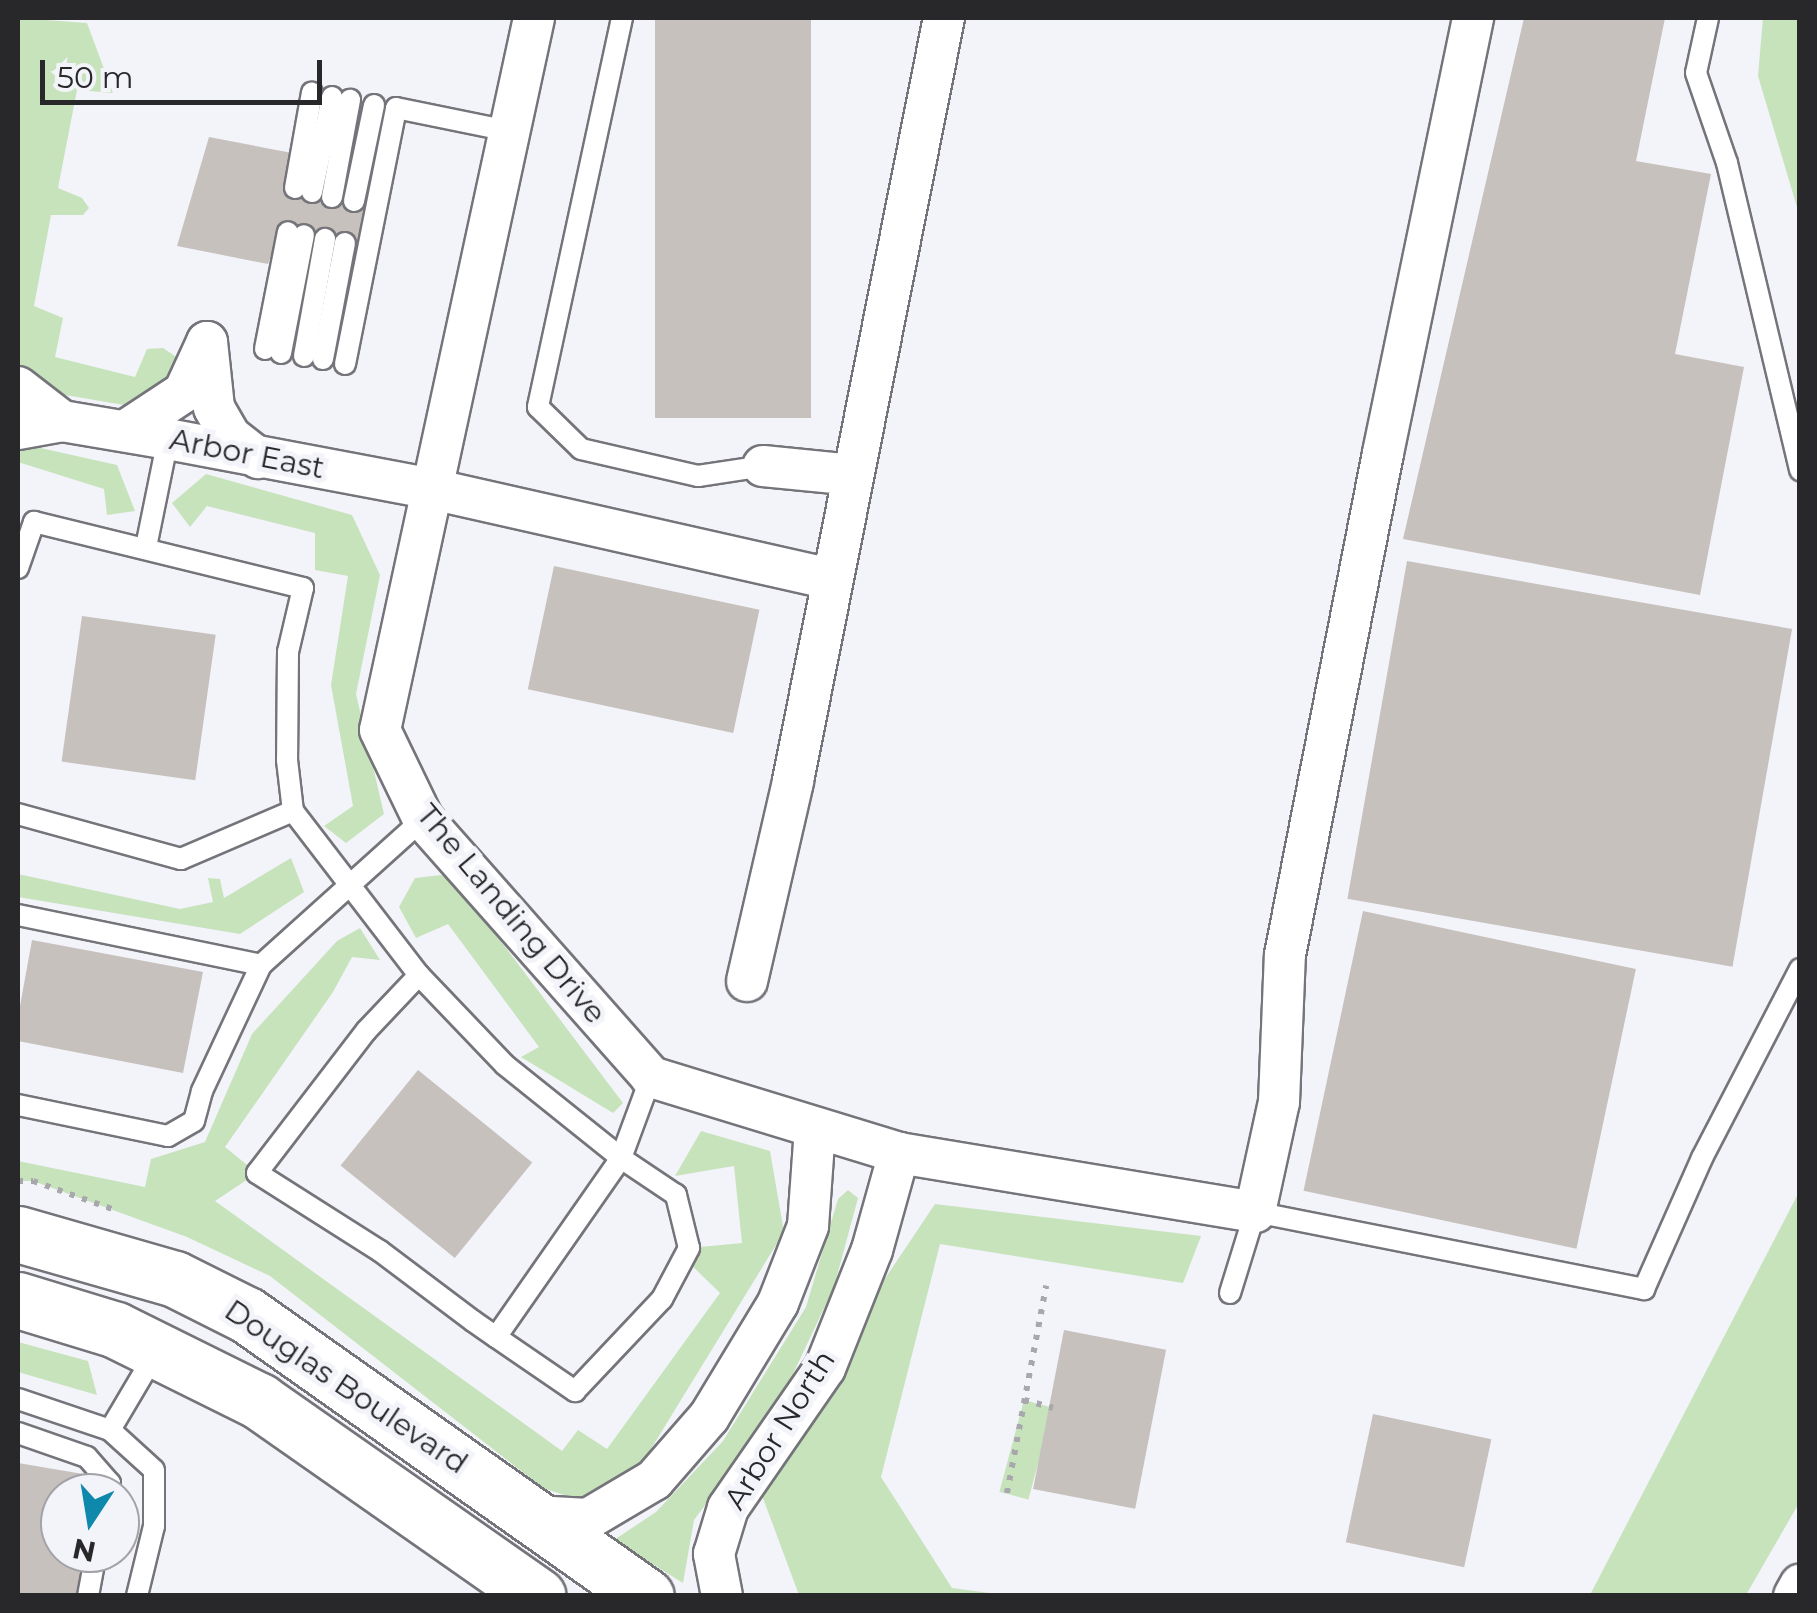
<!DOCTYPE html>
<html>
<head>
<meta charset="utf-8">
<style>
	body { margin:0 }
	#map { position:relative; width:1817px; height:1613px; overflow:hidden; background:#f3f3fa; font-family:Montserrat,sans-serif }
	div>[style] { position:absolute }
	.green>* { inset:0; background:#c7e3bc; transform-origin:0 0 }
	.building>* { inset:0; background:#c7c1bd; transform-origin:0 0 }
	.path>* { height:6px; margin-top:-3px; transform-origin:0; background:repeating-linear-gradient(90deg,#a7a7ad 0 5px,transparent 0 13px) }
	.roads { filter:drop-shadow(2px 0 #74747a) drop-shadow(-2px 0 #74747a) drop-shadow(0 2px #74747a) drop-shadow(0 -2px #74747a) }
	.lane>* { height:20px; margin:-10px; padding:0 10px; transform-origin:10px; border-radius:10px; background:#fff }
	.street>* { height:40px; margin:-20px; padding:0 20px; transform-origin:20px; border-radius:20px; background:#fff }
	.secondary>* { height:55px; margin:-27.5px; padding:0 27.5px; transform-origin:27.5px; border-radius:27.5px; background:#fff }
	span { translate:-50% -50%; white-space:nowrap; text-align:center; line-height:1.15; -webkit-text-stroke:10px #f3f3fa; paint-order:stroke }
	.street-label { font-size:30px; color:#28282a }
	.frame { position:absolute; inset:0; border:20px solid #28282a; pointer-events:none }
	.north { position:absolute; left:40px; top:1473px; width:100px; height:100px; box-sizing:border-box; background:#f3f3fa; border:2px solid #a2a2a7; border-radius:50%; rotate:192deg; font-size:28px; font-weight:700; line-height:40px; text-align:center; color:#28282a }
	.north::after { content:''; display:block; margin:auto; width:35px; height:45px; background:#0e88ab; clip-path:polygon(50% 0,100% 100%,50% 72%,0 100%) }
	.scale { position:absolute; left:40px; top:60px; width:282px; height:45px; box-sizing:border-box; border:5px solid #28282a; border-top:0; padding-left:12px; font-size:30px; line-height:35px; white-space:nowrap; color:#28282a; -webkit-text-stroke:8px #f3f3fa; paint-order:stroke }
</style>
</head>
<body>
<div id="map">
	<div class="green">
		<div style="clip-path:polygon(18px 18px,87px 23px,113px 93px,77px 90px,58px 188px,82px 198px,89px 208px,83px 215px,51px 215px,34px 306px,63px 318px,55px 357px,135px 377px,147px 349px,163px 348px,181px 360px,165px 390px,130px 406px,18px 387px)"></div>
		<div style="clip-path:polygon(1763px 18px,1799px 18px,1799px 214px,1758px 76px)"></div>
		<div style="clip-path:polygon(18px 443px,117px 465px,135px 511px,107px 515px,104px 489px,18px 462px)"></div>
		<div style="clip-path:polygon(206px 474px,352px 515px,380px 575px,356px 694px,384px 814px,346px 843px,324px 826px,353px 806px,331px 685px,348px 576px,315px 570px,315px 533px,207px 506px,190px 527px,172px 503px)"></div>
		<div style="clip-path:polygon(291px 858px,304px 892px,240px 934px,18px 897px,18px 874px,180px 909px,213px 902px,208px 878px,220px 879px,224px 898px)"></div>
		<div style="clip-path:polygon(450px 874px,623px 1103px,613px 1113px,521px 1057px,539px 1047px,448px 924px,416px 938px,399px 907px,415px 878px)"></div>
		<div style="clip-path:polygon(360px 928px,380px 960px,352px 957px,333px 992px,225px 1147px,257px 1173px,215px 1201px,562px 1451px,578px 1430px,607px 1449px,720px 1293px,684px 1258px,689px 1248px,742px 1243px,734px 1166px,675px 1176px,701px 1131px,770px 1151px,784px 1232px,638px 1470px,579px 1500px,543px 1488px,270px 1276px,187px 1237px,33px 1181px,18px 1181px,18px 1161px,145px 1187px,151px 1159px,205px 1142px,252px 1034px,337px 941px)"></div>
		<div style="clip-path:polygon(848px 1190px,858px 1198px,834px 1287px,776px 1410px,694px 1520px,683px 1583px,614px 1540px,656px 1512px,723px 1441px,806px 1307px,838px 1199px)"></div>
		<div style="clip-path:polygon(1799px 1192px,1799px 1503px,1746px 1595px,1590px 1595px)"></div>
		<div style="clip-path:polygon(935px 1204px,1201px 1236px,1183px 1283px,940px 1244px,881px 1477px,952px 1588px,1005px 1595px,799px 1595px,754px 1474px)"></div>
		<div style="clip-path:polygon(18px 1342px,88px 1361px,97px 1395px,18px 1372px)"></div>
		<div style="left:1024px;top:1400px;width:30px;height:95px;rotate:15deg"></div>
	</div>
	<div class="building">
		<div style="left:655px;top:18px;width:156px;height:400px"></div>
		<div style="clip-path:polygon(1524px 18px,1665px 18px,1636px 161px,1711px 174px,1675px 354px,1744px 367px,1700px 595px,1403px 539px)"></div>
		<div style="clip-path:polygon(209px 137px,292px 153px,286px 186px,367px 205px,359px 246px,280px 230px,268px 264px,177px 246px)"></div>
		<div style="left:1407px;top:561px;width:391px;height:343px;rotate:10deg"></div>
		<div style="left:554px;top:566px;width:210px;height:126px;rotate:12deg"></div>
		<div style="left:82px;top:616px;width:135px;height:147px;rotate:8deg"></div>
		<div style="left:1363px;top:911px;width:279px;height:286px;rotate:12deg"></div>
		<div style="clip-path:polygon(32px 940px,203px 972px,183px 1073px,18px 1041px,18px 1017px)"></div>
		<div style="left:418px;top:1070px;width:147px;height:123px;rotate:39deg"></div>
		<div style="left:1064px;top:1330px;width:104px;height:162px;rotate:11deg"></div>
		<div style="left:1373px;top:1414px;width:121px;height:131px;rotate:12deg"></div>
		<div style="clip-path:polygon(18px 1463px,95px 1476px,92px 1493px,60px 1493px,60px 1553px,83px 1553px,76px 1596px,18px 1596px)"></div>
	</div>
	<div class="path">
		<div style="left:18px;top:1181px;width:15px"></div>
		<div style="left:33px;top:1181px;width:84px;rotate:19.5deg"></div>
		<div style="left:1024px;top:1400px;width:30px;rotate:15deg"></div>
		<div style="left:1007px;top:1493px;width:211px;rotate:-79.3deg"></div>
	</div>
	<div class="roads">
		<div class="lane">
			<div style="left:622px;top:18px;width:398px;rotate:102.2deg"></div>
			<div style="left:538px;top:407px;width:60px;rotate:44.3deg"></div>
			<div style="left:581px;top:449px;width:120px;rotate:13deg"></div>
			<div style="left:698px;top:476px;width:66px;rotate:-8.7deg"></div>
			<div style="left:1708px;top:18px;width:56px;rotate:102.3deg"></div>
			<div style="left:1696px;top:73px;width:95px;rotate:71deg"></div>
			<div style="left:1727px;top:163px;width:316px;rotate:76.6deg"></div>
			<div style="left:295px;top:188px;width:97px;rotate:-79.9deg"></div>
			<div style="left:312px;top:192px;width:97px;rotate:-78.1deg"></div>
			<div style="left:332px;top:197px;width:99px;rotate:-79.5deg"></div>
			<div style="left:354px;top:201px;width:98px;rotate:-78.2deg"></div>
			<div style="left:265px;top:349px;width:119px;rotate:-78.9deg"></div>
			<div style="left:281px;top:353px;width:120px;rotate:-79deg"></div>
			<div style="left:304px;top:356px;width:119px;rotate:-79.8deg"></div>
			<div style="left:323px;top:359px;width:118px;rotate:-79.3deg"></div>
			<div style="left:345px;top:364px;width:261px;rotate:-78.7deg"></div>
			<div style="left:396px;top:108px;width:115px;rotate:11.5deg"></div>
			<div style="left:146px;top:547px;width:110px;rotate:-78.5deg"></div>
			<div style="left:18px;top:568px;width:49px;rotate:-70.8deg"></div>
			<div style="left:34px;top:522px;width:277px;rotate:13.8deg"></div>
			<div style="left:303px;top:588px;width:66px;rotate:103.2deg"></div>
			<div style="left:288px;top:652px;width:108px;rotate:90.5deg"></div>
			<div style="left:287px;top:760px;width:51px;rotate:83.3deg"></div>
			<div style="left:293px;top:811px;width:122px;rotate:156.8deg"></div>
			<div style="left:181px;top:859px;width:169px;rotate:-164.6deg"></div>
			<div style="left:293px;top:811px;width:207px;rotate:52.5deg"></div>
			<div style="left:419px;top:975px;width:124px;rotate:46.3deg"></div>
			<div style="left:505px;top:1065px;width:149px;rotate:38.7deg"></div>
			<div style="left:621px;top:1158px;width:86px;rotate:-69.7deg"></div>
			<div style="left:18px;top:915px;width:248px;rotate:11.6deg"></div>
			<div style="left:419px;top:975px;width:77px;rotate:133.4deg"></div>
			<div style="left:366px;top:1031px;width:179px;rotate:127.5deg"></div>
			<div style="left:257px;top:1173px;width:146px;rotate:32.4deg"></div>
			<div style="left:380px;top:1251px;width:116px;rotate:37deg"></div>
			<div style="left:473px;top:1321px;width:28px;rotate:35deg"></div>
			<div style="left:496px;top:1337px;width:96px;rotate:34.4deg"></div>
			<div style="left:575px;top:1391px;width:127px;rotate:-46.6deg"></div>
			<div style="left:662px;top:1299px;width:58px;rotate:-62.1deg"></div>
			<div style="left:689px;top:1248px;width:55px;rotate:-103.8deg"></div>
			<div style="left:676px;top:1195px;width:66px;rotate:-146.1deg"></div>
			<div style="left:621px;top:1158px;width:218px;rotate:124.9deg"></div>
			<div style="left:18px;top:1105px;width:153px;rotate:11.7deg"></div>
			<div style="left:168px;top:1136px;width:30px;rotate:-30deg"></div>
			<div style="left:194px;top:1121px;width:31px;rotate:-75deg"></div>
			<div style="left:202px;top:1091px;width:139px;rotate:-64.9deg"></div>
			<div style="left:261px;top:965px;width:218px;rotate:-42deg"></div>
			<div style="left:1230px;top:1293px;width:85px;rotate:-72.8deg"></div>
			<div style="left:1255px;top:1212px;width:397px;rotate:11.2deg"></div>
			<div style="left:1644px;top:1289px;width:143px;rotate:-66.1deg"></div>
			<div style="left:1702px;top:1158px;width:213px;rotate:-62.6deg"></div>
			<div style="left:18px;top:1399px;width:97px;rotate:18.6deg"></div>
			<div style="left:110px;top:1430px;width:88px;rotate:-59.4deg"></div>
			<div style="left:110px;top:1430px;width:59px;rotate:42.3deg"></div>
			<div style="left:154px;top:1470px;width:56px;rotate:90deg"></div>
			<div style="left:154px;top:1526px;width:72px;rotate:103.7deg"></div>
			<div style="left:18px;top:1433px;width:73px;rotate:19.2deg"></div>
			<div style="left:87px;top:1457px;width:35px;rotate:49deg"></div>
			<div style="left:110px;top:1483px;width:10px;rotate:101deg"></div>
			<div style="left:88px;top:1596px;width:44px;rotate:-79.5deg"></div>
		</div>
		<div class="street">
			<div style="left:534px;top:18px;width:728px;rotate:102.2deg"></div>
			<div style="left:380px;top:730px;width:99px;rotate:64.2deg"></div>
			<div style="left:423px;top:819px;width:344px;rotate:48.5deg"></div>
			<div style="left:651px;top:1077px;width:259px;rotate:17deg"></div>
			<div style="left:899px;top:1153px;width:361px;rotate:9.4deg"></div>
			<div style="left:1255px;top:1212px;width:113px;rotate:-77.7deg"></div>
			<div style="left:1279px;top:1102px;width:147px;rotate:-87.7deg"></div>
			<div style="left:1285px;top:955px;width:511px;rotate:-78.95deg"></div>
			<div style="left:1383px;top:453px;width:444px;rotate:-78.3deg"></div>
			<div style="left:207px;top:342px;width:66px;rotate:83.9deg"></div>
			<div style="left:214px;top:408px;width:32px;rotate:60deg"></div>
			<div style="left:230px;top:436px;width:36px;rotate:38deg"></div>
			<div style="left:18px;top:387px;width:56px;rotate:37.7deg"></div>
			<div style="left:18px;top:429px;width:45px;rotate:-10.3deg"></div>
			<div style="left:62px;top:421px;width:108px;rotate:9.6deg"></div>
			<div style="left:168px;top:439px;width:269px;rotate:10.7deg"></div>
			<div style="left:432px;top:489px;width:410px;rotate:12.7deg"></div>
			<div style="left:125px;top:431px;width:71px;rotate:-33.5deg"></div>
			<div style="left:184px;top:392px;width:55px;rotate:-65.3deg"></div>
			<div style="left:763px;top:466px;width:90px;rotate:5.7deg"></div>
			<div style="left:747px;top:981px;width:205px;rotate:-77deg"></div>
			<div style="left:793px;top:781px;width:778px;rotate:-78.81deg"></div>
			<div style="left:534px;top:1516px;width:54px;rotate:3.2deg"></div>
			<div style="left:588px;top:1519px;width:77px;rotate:-30.6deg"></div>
			<div style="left:654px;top:1480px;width:84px;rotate:-48.9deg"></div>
			<div style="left:709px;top:1417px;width:133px;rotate:-58.8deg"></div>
			<div style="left:778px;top:1303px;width:83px;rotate:-68.7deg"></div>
			<div style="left:808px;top:1226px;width:98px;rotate:-85.9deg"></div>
			<div style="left:722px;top:1596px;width:43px;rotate:-100.8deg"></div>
			<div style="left:714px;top:1554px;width:48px;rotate:-73.1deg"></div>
			<div style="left:728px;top:1508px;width:170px;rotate:-55.3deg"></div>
			<div style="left:825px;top:1368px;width:127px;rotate:-68.3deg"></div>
			<div style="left:872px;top:1250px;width:101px;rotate:-74.4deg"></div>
			<div style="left:1794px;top:1596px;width:13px;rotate:-61deg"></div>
		</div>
		<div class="secondary">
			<div style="left:18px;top:1234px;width:163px;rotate:16deg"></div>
			<div style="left:175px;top:1279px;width:80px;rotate:26.6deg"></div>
			<div style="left:247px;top:1315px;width:488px;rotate:35.2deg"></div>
			<div style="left:18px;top:1300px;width:102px;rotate:17deg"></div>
			<div style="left:116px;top:1330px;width:160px;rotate:26.4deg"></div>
			<div style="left:259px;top:1401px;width:340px;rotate:35deg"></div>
		</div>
	</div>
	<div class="street-label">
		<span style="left:247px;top:454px;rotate:11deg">Arbor East</span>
		<span style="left:511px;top:914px;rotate:50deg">The Landing Drive</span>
		<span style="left:346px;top:1387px;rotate:34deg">Douglas Boulevard</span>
		<span style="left:780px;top:1430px;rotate:-58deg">Arbor North</span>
	</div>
	<div class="frame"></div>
	<div class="north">N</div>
	<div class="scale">50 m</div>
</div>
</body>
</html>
